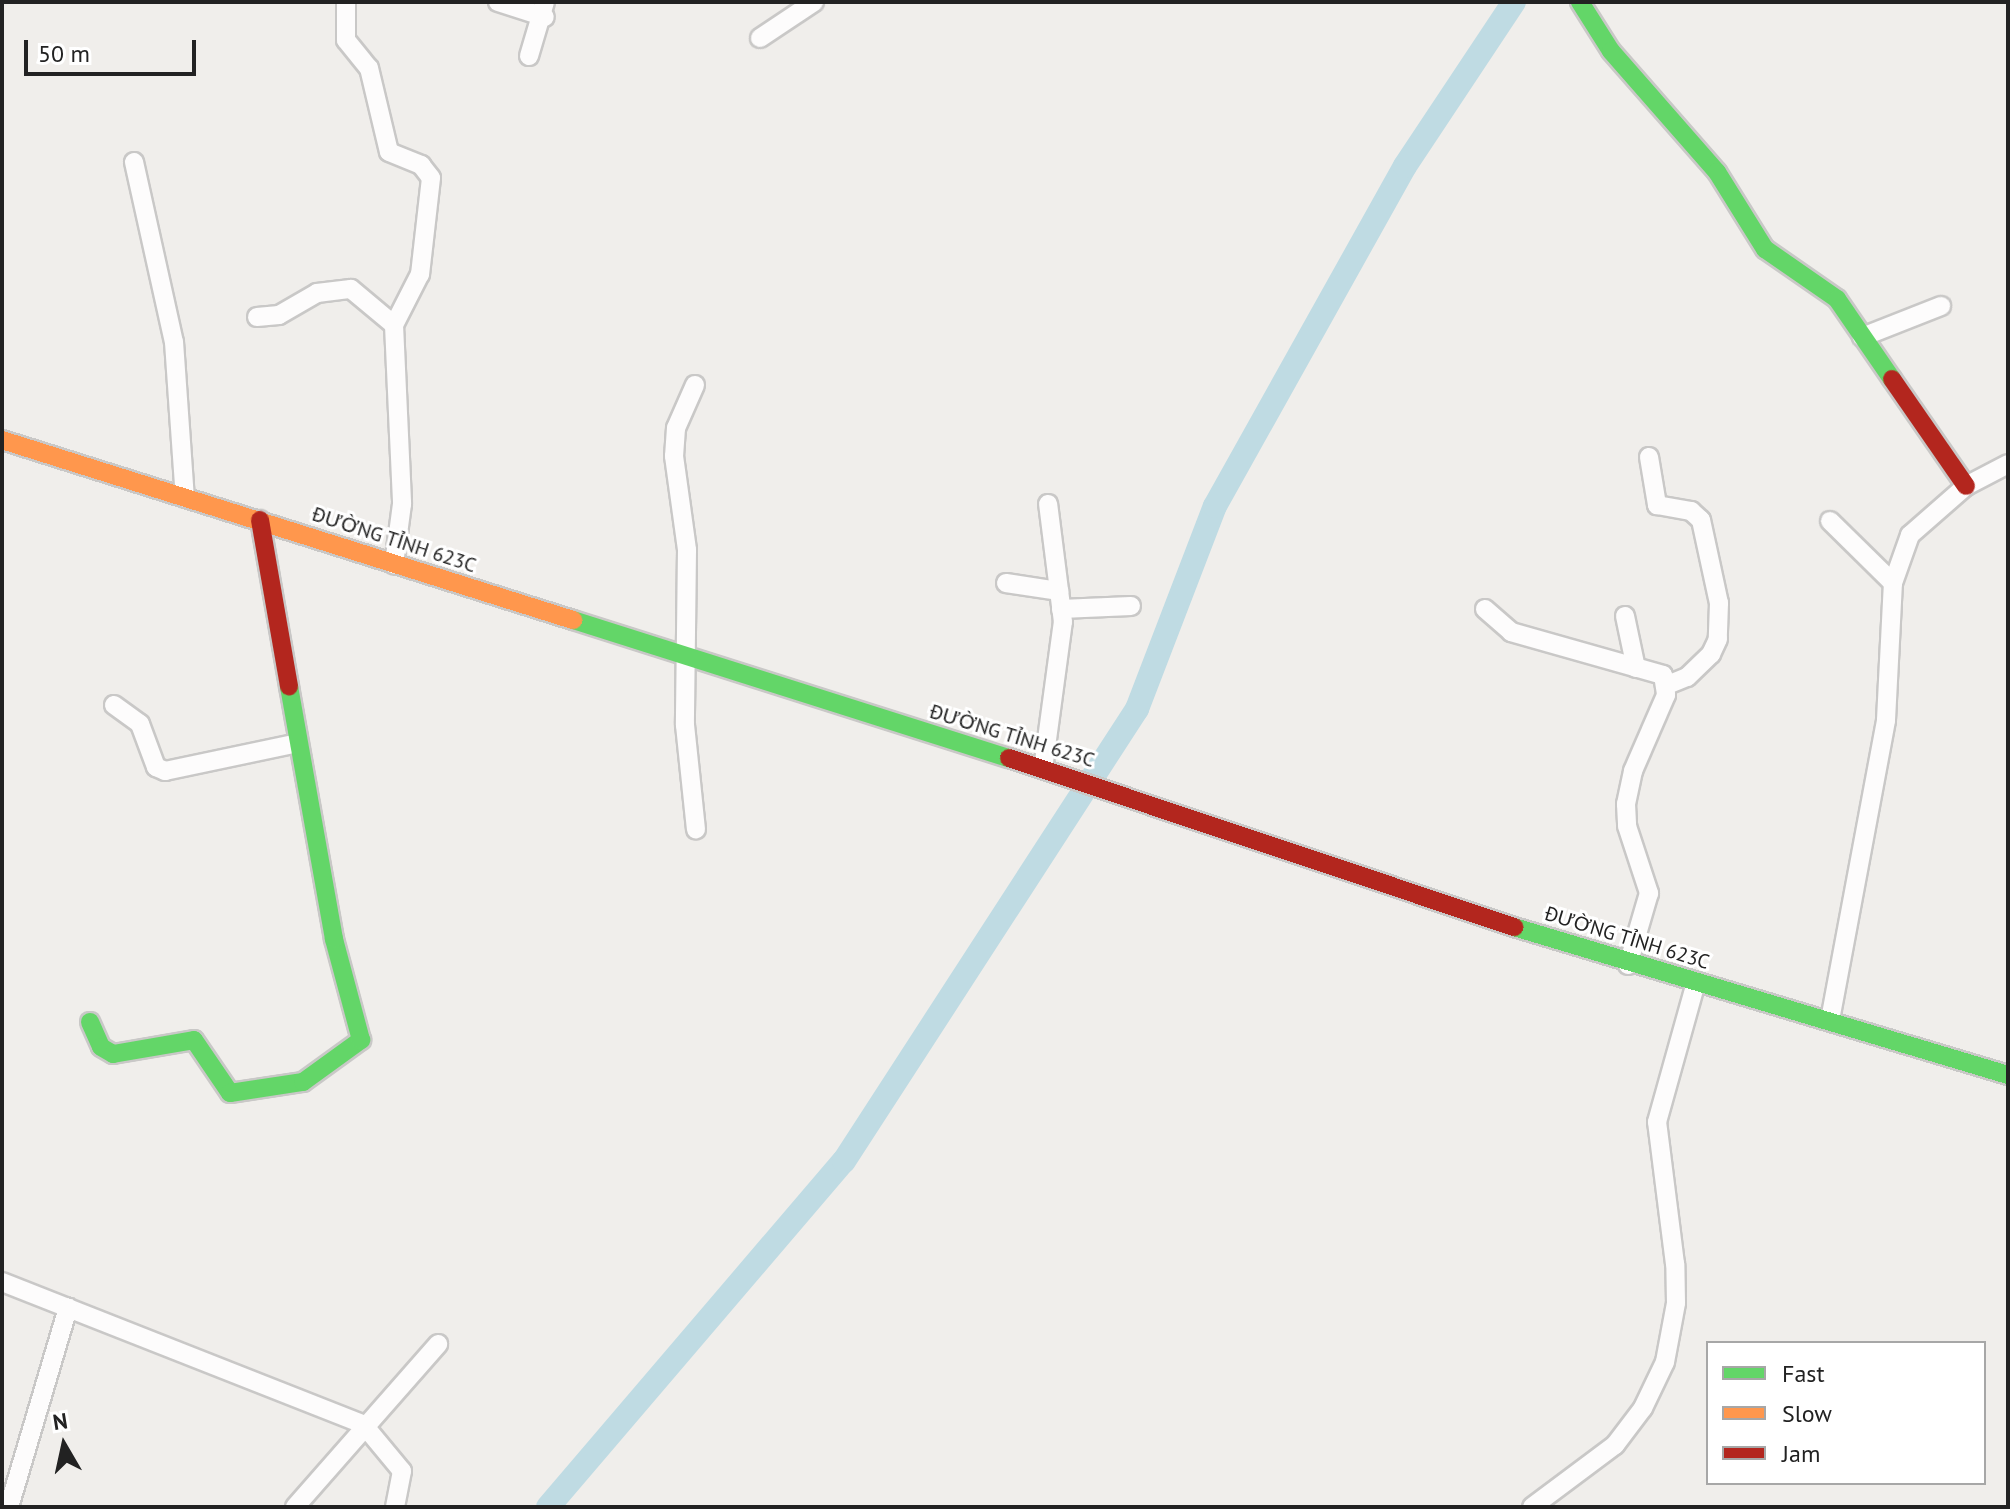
<!DOCTYPE html>
<html>
<head>
<meta charset="utf-8">
<style>
	body { margin:0 }
	#map { position:relative; width:2010px; height:1509px; overflow:hidden; background:#f0eeeb; font-family:"PT Sans",sans-serif }
	div>[style] { position:absolute }
	.canal>* { height:24px; margin:-12px; padding:0 12px; transform-origin:12px; border-radius:12px; background:#bfdbe3 }
	.roads { filter:drop-shadow(2px 0 #c9c8c7) drop-shadow(-2px 0 #c9c8c7) drop-shadow(0 2px #c9c8c7) drop-shadow(0 -2px #c9c8c7) }
	.street>* { height:18px; margin:-9px; padding:0 9px; transform-origin:9px; border-radius:9px; background:#fdfcfc }
	.fast>* { height:18px; margin:-9px; padding:0 9px; transform-origin:9px; border-radius:9px; background:#63d668 }
	.slow>* { height:18px; margin:-9px; padding:0 9px; transform-origin:9px; border-radius:9px; background:#ff974d }
	.jam>* { height:18px; margin:-9px; padding:0 9px; transform-origin:9px; border-radius:9px; background:#b3261e }
	span { translate:-50% -50%; white-space:nowrap; text-align:center; line-height:1.15; -webkit-text-stroke:6px #fff; paint-order:stroke }
	.street-label { font-size:20px; color:#222 }
	.frame { position:absolute; inset:0; border:4px solid #222; pointer-events:none }
	.legend { position:absolute; left:1706px; top:1341px; width:280px; height:144px; box-sizing:border-box; background:#fff; border:2px solid #a7a7a7; margin:0; padding:10px 14px; list-style:none; font-size:24px; color:#222 }
	.legend li { display:flex; align-items:center; gap:16px; height:40px }
	.legend b { width:40px; border:2px solid #a7a7a7 }
	.north { position:absolute; left:24px; top:1405px; width:80px; height:80px; -webkit-text-stroke:6px #fff; paint-order:stroke; rotate:351deg; font-size:22px; font-weight:700; line-height:32px; text-align:center; color:#222 }
	.north::after { content:''; display:block; margin:auto; width:28px; height:36px; background:#222; clip-path:polygon(50% 0,100% 100%,50% 72%,0 100%) }
	.scale { position:absolute; left:24px; top:40px; width:172px; height:36px; box-sizing:border-box; border:4px solid #222; border-top:0; padding-left:10px; font-size:24px; line-height:28px; white-space:nowrap; color:#222; -webkit-text-stroke:6px #fff; paint-order:stroke }
</style>
</head>
<body>
<div id="map">
	<div class="canal">
		<div style="left:548px;top:1507px;width:455px;rotate:-49.5deg"></div>
		<div style="left:844px;top:1161px;width:539px;rotate:-57.05deg"></div>
		<div style="left:1137px;top:709px;width:217px;rotate:-69deg"></div>
		<div style="left:1215px;top:506px;width:389px;rotate:-60.8deg"></div>
		<div style="left:1405px;top:166px;width:197px;rotate:-56.4deg"></div>
	</div>
	<div class="roads">
		<div class="street">
			<div style="left:346px;top:2px;width:38px;rotate:90deg"></div>
			<div style="left:346px;top:40px;width:36px;rotate:51deg"></div>
			<div style="left:369px;top:68px;width:86px;rotate:76.6deg"></div>
			<div style="left:389px;top:152px;width:35px;rotate:22deg"></div>
			<div style="left:421px;top:165px;width:16px;rotate:52deg"></div>
			<div style="left:431px;top:178px;width:97px;rotate:96.5deg"></div>
			<div style="left:420px;top:274px;width:57px;rotate:117deg"></div>
			<div style="left:394px;top:325px;width:179px;rotate:87.4deg"></div>
			<div style="left:402px;top:504px;width:61px;rotate:97.6deg"></div>
			<div style="left:498px;top:2px;width:49px;rotate:17.7deg"></div>
			<div style="left:760px;top:38px;width:65px;rotate:-33.7deg"></div>
			<div style="left:529px;top:56px;width:56px;rotate:-73.5deg"></div>
			<div style="left:134px;top:162px;width:184px;rotate:77.5deg"></div>
			<div style="left:174px;top:342px;width:156px;rotate:86deg"></div>
			<div style="left:257px;top:317px;width:22px;rotate:-5deg"></div>
			<div style="left:279px;top:315px;width:44px;rotate:-30.1deg"></div>
			<div style="left:317px;top:293px;width:34px;rotate:-7deg"></div>
			<div style="left:351px;top:289px;width:56px;rotate:39.9deg"></div>
			<div style="left:1862px;top:337px;width:85px;rotate:-21.4deg"></div>
			<div style="left:695px;top:385px;width:47px;rotate:113.8deg"></div>
			<div style="left:676px;top:428px;width:28px;rotate:94deg"></div>
			<div style="left:674px;top:456px;width:95px;rotate:82.1deg"></div>
			<div style="left:687px;top:550px;width:175px;rotate:90.7deg"></div>
			<div style="left:685px;top:725px;width:105px;rotate:84deg"></div>
			<div style="left:1649px;top:457px;width:49px;rotate:80.5deg"></div>
			<div style="left:1657px;top:505px;width:35px;rotate:10deg"></div>
			<div style="left:1691px;top:511px;width:13px;rotate:42deg"></div>
			<div style="left:1701px;top:520px;width:85px;rotate:77.8deg"></div>
			<div style="left:1719px;top:603px;width:36px;rotate:92deg"></div>
			<div style="left:1718px;top:639px;width:17px;rotate:115deg"></div>
			<div style="left:1711px;top:654px;width:33px;rotate:136deg"></div>
			<div style="left:1687px;top:677px;width:22px;rotate:158deg"></div>
			<div style="left:1830px;top:521px;width:88px;rotate:44.5deg"></div>
			<div style="left:1006px;top:583px;width:54px;rotate:8.6deg"></div>
			<div style="left:1061px;top:609px;width:70px;rotate:-2.5deg"></div>
			<div style="left:1485px;top:609px;width:35px;rotate:41deg"></div>
			<div style="left:1511px;top:632px;width:158px;rotate:15.8deg"></div>
			<div style="left:1663px;top:675px;width:20px;rotate:81deg"></div>
			<div style="left:1666px;top:695px;width:83px;rotate:113.5deg"></div>
			<div style="left:1633px;top:771px;width:34px;rotate:102deg"></div>
			<div style="left:1626px;top:804px;width:22px;rotate:87deg"></div>
			<div style="left:1627px;top:826px;width:71px;rotate:71.8deg"></div>
			<div style="left:1649px;top:893px;width:75px;rotate:106.3deg"></div>
			<div style="left:1625px;top:616px;width:53px;rotate:78.1deg"></div>
			<div style="left:114px;top:705px;width:32px;rotate:36deg"></div>
			<div style="left:140px;top:724px;width:46px;rotate:69.6deg"></div>
			<div style="left:156px;top:767px;width:10px;rotate:24deg"></div>
			<div style="left:165px;top:771px;width:136px;rotate:-11.9deg"></div>
			<div style="left:1043px;top:769px;width:148px;rotate:-82.3deg"></div>
			<div style="left:1063px;top:622px;width:119px;rotate:-97.2deg"></div>
			<div style="left:1830px;top:1020px;width:305px;rotate:-79.4deg"></div>
			<div style="left:1886px;top:720px;width:137px;rotate:-87.1deg"></div>
			<div style="left:1893px;top:583px;width:51px;rotate:-70.5deg"></div>
			<div style="left:1910px;top:535px;width:74px;rotate:-41.2deg"></div>
			<div style="left:1966px;top:486px;width:47px;rotate:-27.6deg"></div>
			<div style="left:2px;top:1282px;width:388px;rotate:21.5deg"></div>
			<div style="left:363px;top:1424px;width:61px;rotate:50.3deg"></div>
			<div style="left:402px;top:1471px;width:37px;rotate:101deg"></div>
			<div style="left:9px;top:1507px;width:208px;rotate:-73.5deg"></div>
			<div style="left:295px;top:1507px;width:217px;rotate:-48.7deg"></div>
			<div style="left:1532px;top:1507px;width:104px;rotate:-36.8deg"></div>
			<div style="left:1615px;top:1445px;width:46px;rotate:-52.9deg"></div>
			<div style="left:1643px;top:1408px;width:51px;rotate:-64.4deg"></div>
			<div style="left:1665px;top:1362px;width:60px;rotate:-79.4deg"></div>
			<div style="left:1676px;top:1303px;width:39px;rotate:-91deg"></div>
			<div style="left:1675px;top:1264px;width:143px;rotate:-97.2deg"></div>
			<div style="left:1657px;top:1122px;width:145px;rotate:-74.4deg"></div>
		</div>
		<div class="fast">
			<div style="left:1580px;top:2px;width:58px;rotate:57.7deg"></div>
			<div style="left:1611px;top:51px;width:161px;rotate:48.8deg"></div>
			<div style="left:1717px;top:172px;width:91px;rotate:58.1deg"></div>
			<div style="left:1765px;top:249px;width:88px;rotate:34.8deg"></div>
			<div style="left:1837px;top:299px;width:97px;rotate:55.5deg"></div>
			<div style="left:573px;top:620px;width:457px;rotate:17.6deg"></div>
			<div style="left:1514px;top:927px;width:516px;rotate:16.68deg"></div>
			<div style="left:90px;top:1022px;width:27px;rotate:66deg"></div>
			<div style="left:101px;top:1047px;width:14px;rotate:30deg"></div>
			<div style="left:113px;top:1054px;width:82px;rotate:-9.8deg"></div>
			<div style="left:194px;top:1040px;width:64px;rotate:55.8deg"></div>
			<div style="left:230px;top:1093px;width:74px;rotate:-8.6deg"></div>
			<div style="left:303px;top:1082px;width:72px;rotate:-35.9deg"></div>
			<div style="left:361px;top:1040px;width:105px;rotate:-105deg"></div>
			<div style="left:334px;top:939px;width:256px;rotate:-100.1deg"></div>
		</div>
		<div class="slow">
			<div style="left:2px;top:440px;width:599px;rotate:17.5deg"></div>
		</div>
		<div class="jam">
			<div style="left:1892px;top:379px;width:130px;rotate:55.3deg"></div>
			<div style="left:260px;top:520px;width:169px;rotate:80.1deg"></div>
			<div style="left:1009px;top:758px;width:533px;rotate:18.5deg"></div>
		</div>
	</div>
	<div class="street-label">
		<span style="left:394px;top:540px;rotate:18deg">ĐƯỜNG TỈNH 623C</span>
		<span style="left:1012px;top:736px;rotate:17deg">ĐƯỜNG TỈNH 623C</span>
		<span style="left:1627px;top:938px;rotate:17deg">ĐƯỜNG TỈNH 623C</span>
	</div>
	<div class="frame"></div>
	<ul class="legend">
	<li><b style="height:10px;background:#63d668"></b>Fast</li>
	<li><b style="height:10px;background:#ff974d"></b>Slow</li>
	<li><b style="height:10px;background:#b3261e"></b>Jam</li>
	</ul>
	<div class="north">N</div>
	<div class="scale">50 m</div>
</div>
</body>
</html>
